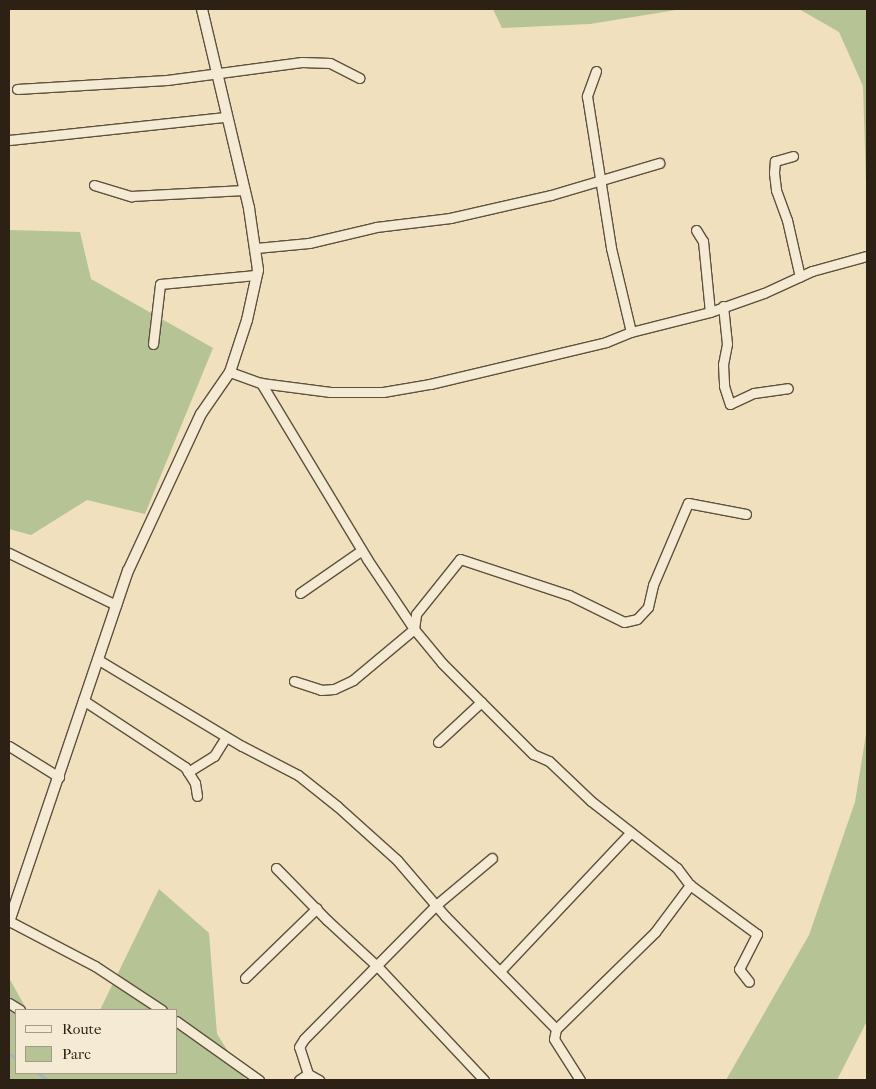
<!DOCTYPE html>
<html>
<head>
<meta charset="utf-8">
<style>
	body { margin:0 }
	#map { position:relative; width:876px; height:1089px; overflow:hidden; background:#f0e0bd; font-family:"IM FELL French Canon",serif }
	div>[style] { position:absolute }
	.green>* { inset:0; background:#b5c395 }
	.stream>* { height:3px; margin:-1.5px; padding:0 1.5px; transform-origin:1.5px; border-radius:1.5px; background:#9cbbb8 }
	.roads { filter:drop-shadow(1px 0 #5d513e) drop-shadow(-1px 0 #5d513e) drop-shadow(0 1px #5d513e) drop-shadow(0 -1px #5d513e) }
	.minor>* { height:9px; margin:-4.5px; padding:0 4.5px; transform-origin:4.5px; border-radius:4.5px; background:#f5ebd4 }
	.tertiary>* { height:10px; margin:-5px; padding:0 5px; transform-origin:5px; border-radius:5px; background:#f5ebd4 }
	span { translate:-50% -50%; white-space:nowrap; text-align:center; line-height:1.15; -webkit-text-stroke:4px #f5ebd4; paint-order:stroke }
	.frame { position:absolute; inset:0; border:10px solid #2c2114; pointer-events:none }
	.legend { position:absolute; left:15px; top:1009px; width:162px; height:65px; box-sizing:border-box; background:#f5ebd4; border:1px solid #a59a87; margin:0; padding:6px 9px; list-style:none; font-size:15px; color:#2c2114 }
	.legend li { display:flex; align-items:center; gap:10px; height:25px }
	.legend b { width:25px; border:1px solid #a59a87 }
</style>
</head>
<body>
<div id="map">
	<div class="green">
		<div style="clip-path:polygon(493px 9px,682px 9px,590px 24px,502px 28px)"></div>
		<div style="clip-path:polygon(799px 9px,867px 9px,867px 216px,863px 86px,839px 32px)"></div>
		<div style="clip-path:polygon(9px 230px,80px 232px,91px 279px,213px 348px,145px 514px,87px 500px,31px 535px,9px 529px)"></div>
		<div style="clip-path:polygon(867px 728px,867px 1021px,837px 1080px,726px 1080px,809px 935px,855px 802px)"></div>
		<div style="clip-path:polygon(159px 889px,209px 933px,217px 1034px,246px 1080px,9px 1080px,9px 978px,27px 1010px,16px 1010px,16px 1073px,176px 1073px,176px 1010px,100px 1010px)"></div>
	</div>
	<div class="stream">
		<div style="left:9px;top:1054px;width:8px;rotate:30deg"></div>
		<div style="left:38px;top:1073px;width:11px;rotate:38deg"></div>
	</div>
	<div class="roads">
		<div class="minor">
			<div style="left:596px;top:71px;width:27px;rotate:110deg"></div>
			<div style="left:587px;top:96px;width:154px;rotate:81deg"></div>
			<div style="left:611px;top:248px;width:86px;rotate:76.6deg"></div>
			<div style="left:17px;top:89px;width:150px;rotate:-3.4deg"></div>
			<div style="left:167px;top:80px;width:136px;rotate:-7.6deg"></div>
			<div style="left:302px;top:62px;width:28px;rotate:2deg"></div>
			<div style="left:330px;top:63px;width:33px;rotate:27deg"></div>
			<div style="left:9px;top:140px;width:218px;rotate:-6.1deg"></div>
			<div style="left:793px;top:156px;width:19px;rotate:164deg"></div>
			<div style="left:775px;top:161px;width:12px;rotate:95deg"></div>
			<div style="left:774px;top:173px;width:17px;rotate:83deg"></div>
			<div style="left:776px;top:190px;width:32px;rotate:70deg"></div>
			<div style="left:787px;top:220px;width:58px;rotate:77.2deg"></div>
			<div style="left:94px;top:185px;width:39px;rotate:17deg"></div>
			<div style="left:131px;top:196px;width:113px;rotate:-3deg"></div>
			<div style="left:696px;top:230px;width:13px;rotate:58deg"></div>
			<div style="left:703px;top:241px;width:71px;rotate:84.4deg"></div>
			<div style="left:256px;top:248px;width:53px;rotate:-5.4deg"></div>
			<div style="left:309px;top:243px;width:69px;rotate:-13.4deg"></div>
			<div style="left:376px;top:227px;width:75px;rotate:-6.9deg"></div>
			<div style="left:450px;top:218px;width:104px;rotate:-12.8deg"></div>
			<div style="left:551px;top:195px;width:113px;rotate:-16.5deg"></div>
			<div style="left:723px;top:306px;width:38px;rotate:84deg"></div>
			<div style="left:727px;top:344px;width:20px;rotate:101deg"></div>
			<div style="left:723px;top:364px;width:22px;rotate:87deg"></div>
			<div style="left:724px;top:386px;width:19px;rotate:72deg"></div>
			<div style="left:730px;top:404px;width:26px;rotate:-25deg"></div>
			<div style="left:754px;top:393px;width:34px;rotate:-8deg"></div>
			<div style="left:153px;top:344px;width:60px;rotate:-83.3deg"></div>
			<div style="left:160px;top:284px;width:96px;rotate:-5.4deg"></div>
			<div style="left:230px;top:372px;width:33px;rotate:20deg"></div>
			<div style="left:261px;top:383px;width:70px;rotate:7.4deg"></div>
			<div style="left:330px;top:392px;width:53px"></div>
			<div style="left:383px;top:392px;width:48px;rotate:-9.7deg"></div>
			<div style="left:430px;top:384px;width:181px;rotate:-13.4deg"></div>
			<div style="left:606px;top:342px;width:27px;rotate:-22deg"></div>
			<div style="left:631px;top:332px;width:81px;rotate:-14.2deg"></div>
			<div style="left:710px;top:312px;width:57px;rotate:-19.4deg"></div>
			<div style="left:764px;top:293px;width:53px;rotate:-24.6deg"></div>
			<div style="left:812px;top:271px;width:57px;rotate:-15.3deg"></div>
			<div style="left:261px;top:383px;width:205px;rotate:58.9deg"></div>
			<div style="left:367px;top:559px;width:84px;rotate:56.1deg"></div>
			<div style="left:414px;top:629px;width:44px;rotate:50.5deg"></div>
			<div style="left:442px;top:663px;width:129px;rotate:45deg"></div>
			<div style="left:533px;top:754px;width:17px;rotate:24deg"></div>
			<div style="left:549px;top:761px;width:58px;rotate:43.6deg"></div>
			<div style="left:591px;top:801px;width:109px;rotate:37.9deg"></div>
			<div style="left:677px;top:868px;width:21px;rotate:53deg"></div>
			<div style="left:9px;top:553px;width:119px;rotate:25.9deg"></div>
			<div style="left:300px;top:593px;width:75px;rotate:-34.7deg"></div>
			<div style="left:97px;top:659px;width:169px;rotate:31deg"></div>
			<div style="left:242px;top:746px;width:63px;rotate:27.4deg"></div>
			<div style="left:298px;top:775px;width:50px;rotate:38.5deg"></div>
			<div style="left:337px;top:806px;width:81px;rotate:42deg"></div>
			<div style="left:397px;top:860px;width:74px;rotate:49.4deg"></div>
			<div style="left:445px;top:916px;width:158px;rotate:45.5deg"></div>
			<div style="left:556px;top:1029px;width:139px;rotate:-44.4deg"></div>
			<div style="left:655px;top:932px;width:59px;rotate:-53.3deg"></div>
			<div style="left:690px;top:885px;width:83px;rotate:36.2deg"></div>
			<div style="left:757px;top:934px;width:39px;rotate:117deg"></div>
			<div style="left:739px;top:969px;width:16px;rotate:52deg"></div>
			<div style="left:294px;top:681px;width:28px;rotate:18deg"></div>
			<div style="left:321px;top:690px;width:13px;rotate:-4deg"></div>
			<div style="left:334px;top:689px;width:21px;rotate:-25deg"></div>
			<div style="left:353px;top:680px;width:80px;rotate:-39.9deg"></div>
			<div style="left:414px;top:629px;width:15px;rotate:-82deg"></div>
			<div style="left:416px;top:614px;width:70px;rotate:-51.3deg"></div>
			<div style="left:460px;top:559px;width:115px;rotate:18.3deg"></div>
			<div style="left:569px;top:595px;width:61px;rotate:26.1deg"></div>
			<div style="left:624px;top:622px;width:13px;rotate:-13deg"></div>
			<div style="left:637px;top:619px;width:16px;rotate:-47deg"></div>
			<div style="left:648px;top:607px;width:23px;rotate:-77deg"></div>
			<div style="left:653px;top:585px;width:89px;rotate:-66.9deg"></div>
			<div style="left:688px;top:503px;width:59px;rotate:10.7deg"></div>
			<div style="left:83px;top:700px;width:122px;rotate:33.3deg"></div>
			<div style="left:185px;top:767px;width:19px;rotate:58deg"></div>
			<div style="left:195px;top:783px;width:13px;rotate:81deg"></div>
			<div style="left:438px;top:742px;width:59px;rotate:-42.9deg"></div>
			<div style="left:9px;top:746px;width:59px;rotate:31.8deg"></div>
			<div style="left:188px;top:772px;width:31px;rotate:-32deg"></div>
			<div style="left:214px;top:756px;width:22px;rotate:-58deg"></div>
			<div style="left:276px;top:868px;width:73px;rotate:45.6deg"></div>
			<div style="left:327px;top:920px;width:69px;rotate:42.7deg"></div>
			<div style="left:378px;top:967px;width:155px;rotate:46.8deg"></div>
			<div style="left:9px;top:921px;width:97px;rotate:27.6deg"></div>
			<div style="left:95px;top:966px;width:80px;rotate:33.3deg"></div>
			<div style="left:501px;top:970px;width:188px;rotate:-46.7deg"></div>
			<div style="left:245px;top:978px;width:100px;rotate:-44.2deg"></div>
			<div style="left:9px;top:1003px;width:13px;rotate:32deg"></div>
			<div style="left:176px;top:1021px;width:102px;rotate:35.4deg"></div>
			<div style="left:556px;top:1029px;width:10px;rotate:101deg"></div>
			<div style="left:554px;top:1039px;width:49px;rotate:57.6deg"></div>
			<div style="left:308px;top:1074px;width:28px;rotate:-108deg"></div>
			<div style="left:299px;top:1047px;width:9px;rotate:-58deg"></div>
			<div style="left:304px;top:1039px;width:188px;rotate:-45.4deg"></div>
			<div style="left:436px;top:905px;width:73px;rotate:-40deg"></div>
			<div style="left:299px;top:1080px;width:11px;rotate:-34deg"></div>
			<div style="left:308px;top:1074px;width:13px;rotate:29deg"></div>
		</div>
		<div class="tertiary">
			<div style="left:9px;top:922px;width:371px;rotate:-71.3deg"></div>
			<div style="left:128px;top:571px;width:173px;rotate:-65.1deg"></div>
			<div style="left:201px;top:414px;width:51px;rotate:-55.4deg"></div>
			<div style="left:230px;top:372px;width:55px;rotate:-71.9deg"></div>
			<div style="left:247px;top:320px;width:51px;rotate:-77.6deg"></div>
			<div style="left:258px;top:270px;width:63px;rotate:-98.3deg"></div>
			<div style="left:249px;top:208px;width:204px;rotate:-103.3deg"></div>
		</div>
	</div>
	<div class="frame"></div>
	<ul class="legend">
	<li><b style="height:6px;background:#f5ebd4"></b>Route</li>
	<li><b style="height:14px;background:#b5c395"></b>Parc</li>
	</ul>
</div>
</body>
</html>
